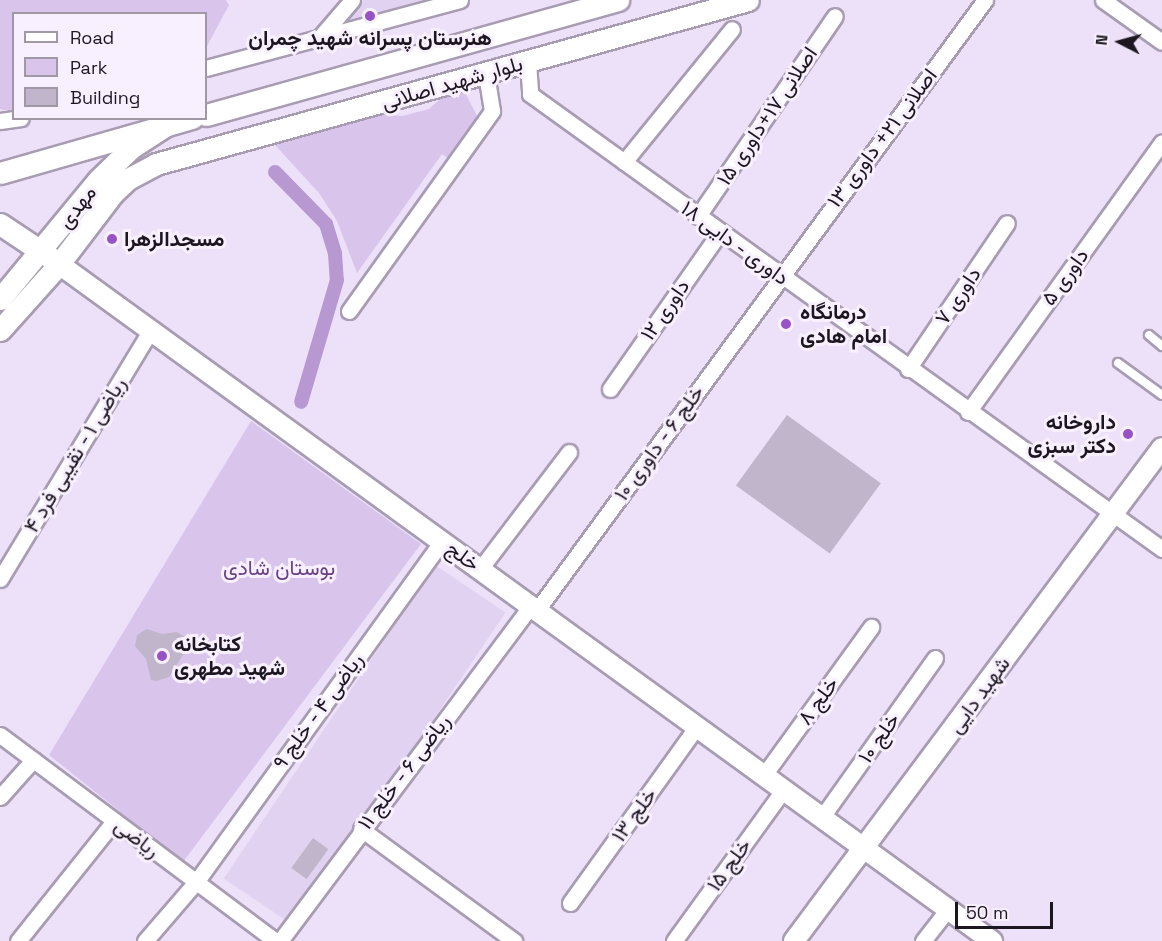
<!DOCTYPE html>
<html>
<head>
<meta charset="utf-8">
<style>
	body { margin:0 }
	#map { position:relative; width:1162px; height:941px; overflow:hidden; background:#ede0f9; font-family:"Space Grotesk",Vazirmatn,sans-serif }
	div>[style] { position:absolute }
	.built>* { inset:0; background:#e2d2f1; transform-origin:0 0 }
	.green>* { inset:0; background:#d9c5eb }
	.canal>* { height:14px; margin:-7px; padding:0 7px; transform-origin:7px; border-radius:7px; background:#b798d0 }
	.building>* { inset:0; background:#c1b5cc; transform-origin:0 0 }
	.roads { filter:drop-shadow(2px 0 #a89cb3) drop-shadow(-2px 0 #a89cb3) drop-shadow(0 2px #a89cb3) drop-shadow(0 -2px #a89cb3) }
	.service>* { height:8px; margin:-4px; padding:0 4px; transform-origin:4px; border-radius:4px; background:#fff }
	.minor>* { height:15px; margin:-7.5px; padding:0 7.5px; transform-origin:7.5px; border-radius:7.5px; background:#fff }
	.tertiary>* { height:20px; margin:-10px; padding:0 10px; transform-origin:10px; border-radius:10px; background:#fff }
	.secondary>* { height:21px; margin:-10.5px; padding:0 10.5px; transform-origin:10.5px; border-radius:10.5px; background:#fff }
	.dots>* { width:16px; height:16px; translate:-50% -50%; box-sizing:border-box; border:3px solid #f8f0ff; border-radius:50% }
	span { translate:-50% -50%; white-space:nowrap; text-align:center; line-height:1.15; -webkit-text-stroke:6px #f8f0ff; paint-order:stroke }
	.poi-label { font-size:21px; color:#1b161f; font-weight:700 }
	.left { translate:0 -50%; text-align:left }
	.right { translate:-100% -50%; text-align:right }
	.street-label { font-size:21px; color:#1b161f }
	.park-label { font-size:21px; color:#684086 }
	.legend { position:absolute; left:12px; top:12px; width:195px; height:108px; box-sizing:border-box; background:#f8f0ff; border:2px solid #a099a5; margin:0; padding:8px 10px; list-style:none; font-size:18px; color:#1b161f }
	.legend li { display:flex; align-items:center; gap:12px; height:30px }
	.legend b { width:30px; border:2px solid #a099a5 }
	.north { position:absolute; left:1090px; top:12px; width:60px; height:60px; -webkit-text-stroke:4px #f8f0ff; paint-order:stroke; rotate:276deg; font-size:16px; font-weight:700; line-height:24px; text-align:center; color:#1b161f }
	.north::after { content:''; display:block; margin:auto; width:21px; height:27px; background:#1b161f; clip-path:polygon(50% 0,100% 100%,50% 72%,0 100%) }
	.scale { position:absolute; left:955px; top:902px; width:98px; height:27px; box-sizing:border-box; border:3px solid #1b161f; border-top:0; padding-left:8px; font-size:18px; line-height:21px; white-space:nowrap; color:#1b161f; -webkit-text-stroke:4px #f8f0ff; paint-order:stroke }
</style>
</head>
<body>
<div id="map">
	<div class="built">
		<div style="clip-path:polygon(362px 0,450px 0,335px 32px)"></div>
		<div style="left:435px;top:565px;width:85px;height:378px;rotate:34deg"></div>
	</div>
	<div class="green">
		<div style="clip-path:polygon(0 0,226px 0,229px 5px,206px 48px,206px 14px,14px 14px,13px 110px,3px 110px,0 109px)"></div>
		<div style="clip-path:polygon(464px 90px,479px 120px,449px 159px,442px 154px,357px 273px,337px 221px,319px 193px,275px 145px,381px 114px,402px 116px,429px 109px,445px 95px)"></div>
		<div style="clip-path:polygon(251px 421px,421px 544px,183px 862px,49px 755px)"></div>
	</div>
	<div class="canal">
		<div style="left:275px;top:172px;width:73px;rotate:45.6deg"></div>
		<div style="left:326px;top:224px;width:31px;rotate:73deg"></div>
		<div style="left:335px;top:254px;width:26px;rotate:86deg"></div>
		<div style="left:337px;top:280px;width:127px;rotate:106.4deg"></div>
	</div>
	<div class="building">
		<div style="left:787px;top:415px;width:116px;height:87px;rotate:36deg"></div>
		<div style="clip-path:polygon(147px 629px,162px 634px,177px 632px,186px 638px,186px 650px,169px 677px,157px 681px,151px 680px,146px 659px,135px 646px,137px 635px)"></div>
		<div style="left:313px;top:838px;width:19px;height:37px;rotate:36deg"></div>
	</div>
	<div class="roads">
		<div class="service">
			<div style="left:1149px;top:335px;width:17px;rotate:40deg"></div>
			<div style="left:1118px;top:363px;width:54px;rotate:36deg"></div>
		</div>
		<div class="minor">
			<div style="left:1103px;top:0;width:72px;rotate:35.4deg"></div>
			<div style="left:322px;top:35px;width:46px;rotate:-49.4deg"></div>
			<div style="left:528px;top:62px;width:32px;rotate:86deg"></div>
			<div style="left:530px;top:94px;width:779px;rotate:35.75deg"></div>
			<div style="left:206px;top:68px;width:263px;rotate:-15deg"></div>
			<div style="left:0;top:121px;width:21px;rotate:-8deg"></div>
			<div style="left:624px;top:162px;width:171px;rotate:-50.9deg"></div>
			<div style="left:698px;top:216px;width:242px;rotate:-55.6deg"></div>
			<div style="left:349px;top:311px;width:246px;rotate:-54.4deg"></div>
			<div style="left:492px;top:111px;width:37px;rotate:-99deg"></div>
			<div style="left:908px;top:369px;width:176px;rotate:-55.9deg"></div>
			<div style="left:610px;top:389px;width:192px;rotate:-55deg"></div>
			<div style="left:968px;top:412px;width:332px;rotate:-54.3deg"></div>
			<div style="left:480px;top:569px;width:147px;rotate:-52.7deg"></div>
			<div style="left:0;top:579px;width:291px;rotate:-58.8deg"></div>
			<div style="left:537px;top:610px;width:757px;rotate:-53.71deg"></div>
			<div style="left:0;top:735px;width:344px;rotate:36.8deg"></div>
			<div style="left:764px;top:775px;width:183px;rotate:-54.1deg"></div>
			<div style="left:0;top:797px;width:50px;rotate:-48.3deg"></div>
			<div style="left:822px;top:817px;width:195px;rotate:-54.6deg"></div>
			<div style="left:361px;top:829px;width:190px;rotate:36.2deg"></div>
			<div style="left:570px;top:903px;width:218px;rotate:-54.3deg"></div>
			<div style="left:18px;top:941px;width:154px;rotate:-51.3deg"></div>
			<div style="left:145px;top:941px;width:78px;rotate:-49.2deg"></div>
			<div style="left:196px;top:882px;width:420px;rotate:-54.2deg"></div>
			<div style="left:280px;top:941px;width:419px;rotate:-53.2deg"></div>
			<div style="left:674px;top:941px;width:188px;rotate:-54.1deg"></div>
			<div style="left:923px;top:941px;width:41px;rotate:-52deg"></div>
		</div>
		<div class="tertiary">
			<div style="left:59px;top:264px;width:1153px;rotate:35.97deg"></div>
			<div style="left:794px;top:941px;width:615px;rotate:-53.26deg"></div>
		</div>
		<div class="secondary">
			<div style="left:206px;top:115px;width:428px;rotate:-15.6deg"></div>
			<div style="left:0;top:173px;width:200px;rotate:-16deg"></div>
			<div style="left:0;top:224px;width:65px;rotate:33.7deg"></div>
			<div style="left:0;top:299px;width:154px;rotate:-50.5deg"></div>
			<div style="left:98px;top:180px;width:46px;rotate:-44.1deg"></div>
			<div style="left:131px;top:148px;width:40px;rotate:-32.9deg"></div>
			<div style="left:0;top:330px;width:89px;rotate:-48.2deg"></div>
			<div style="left:59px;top:264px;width:89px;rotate:-52.7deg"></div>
			<div style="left:113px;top:193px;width:21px;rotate:-43deg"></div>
			<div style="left:128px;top:179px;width:32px;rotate:-28deg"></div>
			<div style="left:156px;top:164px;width:614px;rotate:-15.48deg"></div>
		</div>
	</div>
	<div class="dots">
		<div style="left:370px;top:16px;background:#9752c6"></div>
		<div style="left:112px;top:239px;background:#9752c6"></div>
		<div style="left:786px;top:324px;background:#9752c6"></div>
		<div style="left:1128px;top:434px;background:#9752c6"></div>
		<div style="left:162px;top:656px;background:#9752c6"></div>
	</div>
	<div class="poi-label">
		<span style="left:370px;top:38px">هنرستان پسرانه شهید چمران</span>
		<span class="left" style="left:124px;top:239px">مسجدالزهرا</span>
		<span class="left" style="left:800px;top:324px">درمانگاه<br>امام هادی</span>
		<span class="right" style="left:1116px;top:434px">داروخانه<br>دکتر سبزی</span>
		<span class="left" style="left:174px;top:656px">کتابخانه<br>شهید مطهری</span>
	</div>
	<div class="street-label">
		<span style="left:452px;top:83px;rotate:-16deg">بلوار شهید اصلانی</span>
		<span style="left:767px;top:116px;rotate:-56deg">اصلانی ۱۷+داوری ۱۵</span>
		<span style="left:882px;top:138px;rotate:-53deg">اصلانی ۲۱+ داوری ۱۳</span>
		<span style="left:77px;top:207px;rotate:-52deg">مهدی</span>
		<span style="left:735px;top:243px;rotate:36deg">داوری - دایی ۱۸</span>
		<span style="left:1065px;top:277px;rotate:-54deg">داوری ۵</span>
		<span style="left:958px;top:296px;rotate:-56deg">داوری ۷</span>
		<span style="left:665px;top:310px;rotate:-55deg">داوری ۱۲</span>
		<span style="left:659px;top:443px;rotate:-54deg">خلج ۶ - داوری ۱۰</span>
		<span style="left:75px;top:455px;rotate:-59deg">ریاضی ۱ - نقیبی فرد ۴</span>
		<span style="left:463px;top:556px;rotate:36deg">خلج</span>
		<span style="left:979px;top:695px;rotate:-54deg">شهید دایی</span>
		<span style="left:818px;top:701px;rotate:-54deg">خلج ۸</span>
		<span style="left:318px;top:711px;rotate:-54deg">ریاضی ۴ - خلج ۹</span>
		<span style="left:879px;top:738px;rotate:-55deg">خلج ۱۰</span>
		<span style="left:404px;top:772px;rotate:-53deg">ریاضی ۶ - خلج ۱۱</span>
		<span style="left:634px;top:815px;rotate:-54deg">خلج ۱۳</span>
		<span style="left:137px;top:838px;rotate:37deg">ریاضی</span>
		<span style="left:729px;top:865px;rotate:-54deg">خلج ۱۵</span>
	</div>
	<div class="park-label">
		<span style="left:279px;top:568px">بوستان شادی</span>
	</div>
	<ul class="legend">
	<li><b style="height:8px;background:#fff"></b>Road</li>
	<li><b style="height:16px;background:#d9c5eb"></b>Park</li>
	<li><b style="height:16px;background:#c1b5cc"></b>Building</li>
	</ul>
	<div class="north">N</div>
	<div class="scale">50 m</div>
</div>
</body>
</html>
